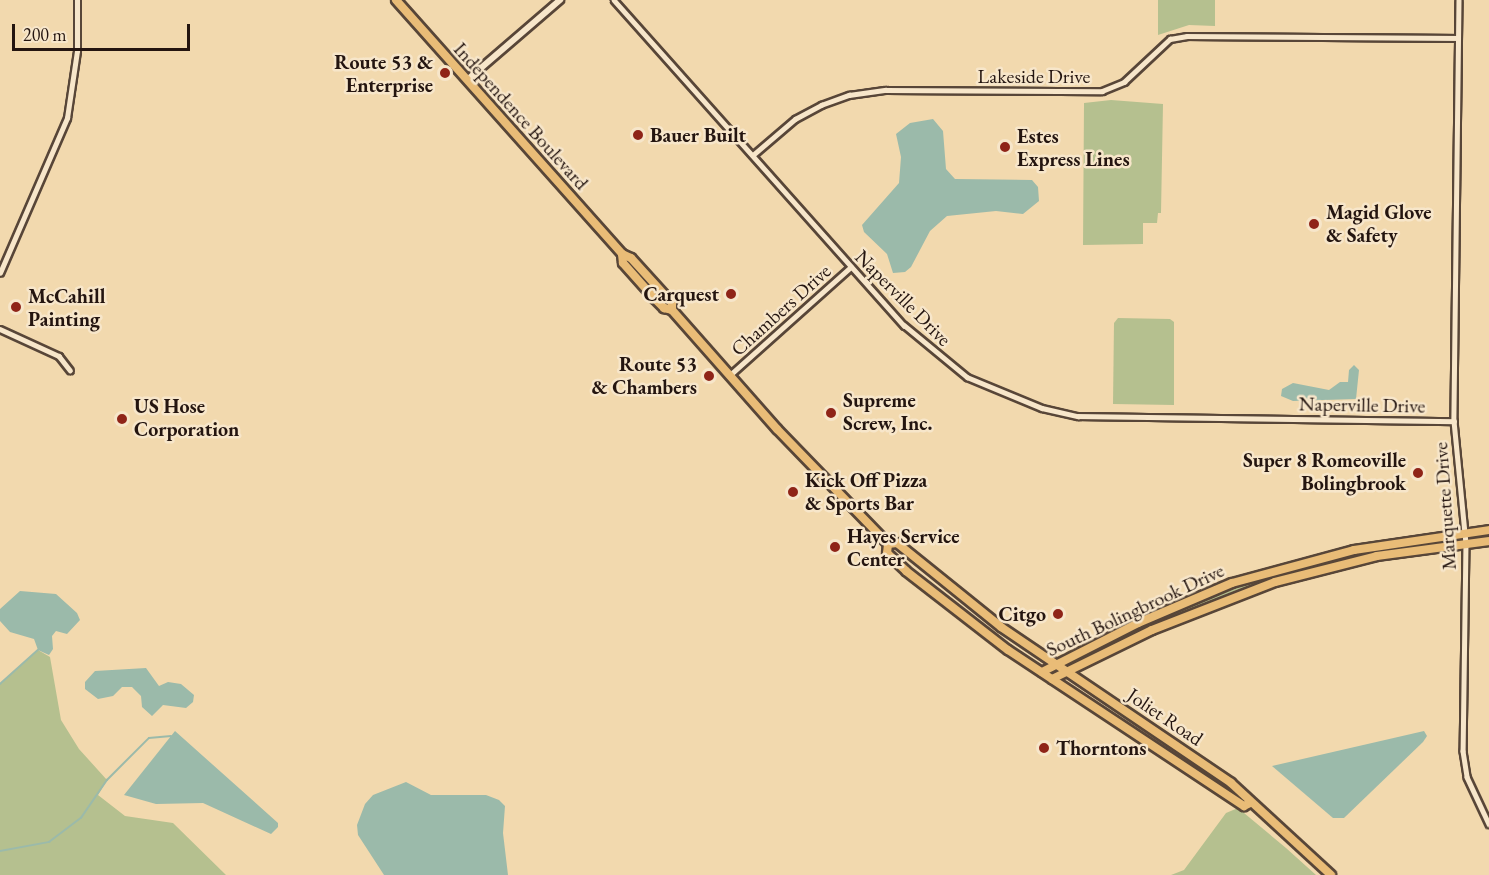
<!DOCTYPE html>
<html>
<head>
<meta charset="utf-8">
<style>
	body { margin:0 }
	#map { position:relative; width:1489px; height:875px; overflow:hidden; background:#f2d9ae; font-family:"EB Garamond",serif }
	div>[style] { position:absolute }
	.green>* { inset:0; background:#b5c08f }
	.water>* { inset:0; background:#9bbaaa }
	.stream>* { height:1.5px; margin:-0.75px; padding:0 0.75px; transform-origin:0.75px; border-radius:0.75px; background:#9bbaaa }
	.roads { filter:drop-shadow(2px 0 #584638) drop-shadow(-2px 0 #584638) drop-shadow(0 2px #584638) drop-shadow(0 -2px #584638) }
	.minor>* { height:4.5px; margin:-2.25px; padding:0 2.25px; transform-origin:2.25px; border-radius:2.25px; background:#f7e6ca }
	.tertiary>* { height:6px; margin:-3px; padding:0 3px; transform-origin:3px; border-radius:3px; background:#f7e6ca }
	.primary>* { height:8px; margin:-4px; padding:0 4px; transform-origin:4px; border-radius:4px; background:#e9bc77 }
	.dots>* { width:16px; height:16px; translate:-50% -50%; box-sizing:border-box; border:3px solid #f7e6ca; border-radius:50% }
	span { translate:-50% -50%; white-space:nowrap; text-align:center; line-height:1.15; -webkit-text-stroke:5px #f7e6ca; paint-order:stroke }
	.poi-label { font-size:20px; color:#241510; font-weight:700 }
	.right { translate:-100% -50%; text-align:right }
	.left { translate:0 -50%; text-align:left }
	.street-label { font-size:20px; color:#241510 }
	.scale { position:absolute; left:12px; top:24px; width:178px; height:27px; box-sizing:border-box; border:3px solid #241510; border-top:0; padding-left:8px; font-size:18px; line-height:21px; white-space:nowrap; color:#241510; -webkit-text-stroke:4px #f7e6ca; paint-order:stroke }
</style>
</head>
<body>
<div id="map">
	<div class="green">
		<div style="clip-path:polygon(1158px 0,1215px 0,1215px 26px,1189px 25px,1158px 35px)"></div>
		<div style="clip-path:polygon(1111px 100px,1163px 104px,1161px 213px,1158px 213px,1157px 223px,1143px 223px,1143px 244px,1083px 245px,1084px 103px)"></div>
		<div style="clip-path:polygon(1118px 318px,1170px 319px,1174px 322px,1174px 405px,1113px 404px,1114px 323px)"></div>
		<div style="clip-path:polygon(1420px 543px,1290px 574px,1141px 629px,1214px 592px,1252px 580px,1335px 558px)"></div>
		<div style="clip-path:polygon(38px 650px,50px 657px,61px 720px,79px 749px,107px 780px,98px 795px,125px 816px,173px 823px,226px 875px,0 875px,0 684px)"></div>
		<div style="clip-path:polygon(1238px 808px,1286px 848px,1316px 875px,1171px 875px,1184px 870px,1226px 813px)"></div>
	</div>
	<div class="water">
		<div style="clip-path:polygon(933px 119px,943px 131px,946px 169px,955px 179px,1032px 180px,1038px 187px,1039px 201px,1023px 214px,996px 211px,947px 216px,930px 231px,911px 267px,905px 272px,893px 273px,887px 254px,864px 232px,862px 225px,899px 183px,901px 157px,896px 134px,910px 123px)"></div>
		<div style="clip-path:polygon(1354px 365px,1359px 370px,1356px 399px,1293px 401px,1281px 396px,1282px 389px,1293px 383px,1329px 390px,1340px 382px,1348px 382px,1349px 370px)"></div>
		<div style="clip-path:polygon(20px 591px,56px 594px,77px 613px,80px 620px,67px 634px,56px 631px,52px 636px,53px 649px,49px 655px,38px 650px,34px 639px,10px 632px,0 621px,0 609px)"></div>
		<div style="clip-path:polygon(146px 668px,159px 686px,168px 682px,181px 684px,194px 695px,193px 702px,186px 708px,163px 705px,152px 716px,142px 707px,141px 696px,132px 687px,122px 687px,113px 696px,98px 699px,85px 689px,85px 682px,95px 671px)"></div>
		<div style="clip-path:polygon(175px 731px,278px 823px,278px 827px,271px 834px,203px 803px,156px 804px,124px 795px)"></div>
		<div style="clip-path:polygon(1424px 731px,1427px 736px,1423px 742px,1344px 818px,1333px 818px,1272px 766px)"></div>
		<div style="clip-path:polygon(406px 782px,431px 795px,486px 795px,499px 800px,505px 806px,503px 833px,508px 875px,384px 875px,358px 835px,357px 825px,365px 804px,373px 795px)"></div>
	</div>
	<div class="stream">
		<div style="left:0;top:684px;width:51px;rotate:-41.8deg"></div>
		<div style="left:0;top:851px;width:50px;rotate:-10.4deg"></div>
		<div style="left:49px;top:842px;width:40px;rotate:-37deg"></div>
		<div style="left:81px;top:818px;width:46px;rotate:-55.6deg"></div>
		<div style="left:107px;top:780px;width:59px;rotate:-45deg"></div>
		<div style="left:149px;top:738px;width:22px;rotate:-5deg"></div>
	</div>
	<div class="roads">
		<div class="minor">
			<div style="left:614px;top:0;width:436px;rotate:48.3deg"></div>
			<div style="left:904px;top:325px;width:82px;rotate:39.5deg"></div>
			<div style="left:967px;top:377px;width:81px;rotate:22.5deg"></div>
			<div style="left:1042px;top:408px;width:37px;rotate:13deg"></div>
			<div style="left:1078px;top:416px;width:376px;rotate:0.8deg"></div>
			<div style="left:1459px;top:0;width:421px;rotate:90.7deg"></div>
			<div style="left:1454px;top:421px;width:123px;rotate:84.4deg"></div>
			<div style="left:1466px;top:543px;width:208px;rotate:90.8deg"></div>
			<div style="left:1463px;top:751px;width:26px;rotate:81deg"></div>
			<div style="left:1467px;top:777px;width:52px;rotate:64.9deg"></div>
			<div style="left:753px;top:155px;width:55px;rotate:-40.6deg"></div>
			<div style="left:795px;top:119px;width:30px;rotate:-28deg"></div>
			<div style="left:821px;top:105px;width:30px;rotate:-20deg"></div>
			<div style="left:849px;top:95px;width:37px;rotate:-8deg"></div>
			<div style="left:886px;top:90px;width:216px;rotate:0.3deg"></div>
			<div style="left:1102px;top:91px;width:24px;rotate:-22deg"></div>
			<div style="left:1124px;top:82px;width:63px;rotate:-43.1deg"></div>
			<div style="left:1170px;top:39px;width:17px;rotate:-10deg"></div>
			<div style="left:1187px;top:36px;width:271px;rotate:0.4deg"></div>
			<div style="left:0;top:273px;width:169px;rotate:-66.6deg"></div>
			<div style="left:67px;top:118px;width:68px;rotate:-81.5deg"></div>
			<div style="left:77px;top:51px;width:51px;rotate:-90deg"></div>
			<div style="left:0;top:329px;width:65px;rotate:24.6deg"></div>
			<div style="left:59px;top:356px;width:18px;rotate:52deg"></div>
			<div style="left:730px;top:375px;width:162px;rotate:-41.8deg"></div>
		</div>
		<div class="tertiary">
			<div style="left:467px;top:80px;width:123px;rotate:-40.7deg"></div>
		</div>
		<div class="primary">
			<div style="left:396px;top:0;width:340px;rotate:48.3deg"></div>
			<div style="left:622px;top:254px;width:10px;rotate:24deg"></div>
			<div style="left:631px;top:258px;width:61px;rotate:47.7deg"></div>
			<div style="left:672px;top:303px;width:7px;rotate:90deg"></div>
			<div style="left:672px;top:310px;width:159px;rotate:48.6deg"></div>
			<div style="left:777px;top:429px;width:160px;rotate:46deg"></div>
			<div style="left:888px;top:544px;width:9px;rotate:96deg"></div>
			<div style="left:887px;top:553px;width:26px;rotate:43deg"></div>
			<div style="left:906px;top:571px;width:129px;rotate:37.8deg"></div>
			<div style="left:1008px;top:650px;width:283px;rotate:33.5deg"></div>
			<div style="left:1244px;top:806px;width:7px;rotate:-27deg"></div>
			<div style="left:622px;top:254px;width:9px;rotate:84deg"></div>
			<div style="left:623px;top:263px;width:48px;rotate:48.4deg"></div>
			<div style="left:655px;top:299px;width:13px;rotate:45deg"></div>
			<div style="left:664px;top:308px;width:8px;rotate:14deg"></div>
			<div style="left:888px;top:544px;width:9px;rotate:-6deg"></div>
			<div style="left:897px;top:543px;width:134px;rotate:38.9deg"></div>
			<div style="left:1001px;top:627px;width:278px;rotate:34.1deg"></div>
			<div style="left:1231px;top:783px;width:136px;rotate:42.6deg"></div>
			<div style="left:1042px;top:672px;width:108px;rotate:-27deg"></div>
			<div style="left:1138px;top:623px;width:102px;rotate:-23.1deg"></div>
			<div style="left:1232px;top:583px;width:126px;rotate:-15.1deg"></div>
			<div style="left:1354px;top:550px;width:136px;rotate:-8.4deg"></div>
			<div style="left:1052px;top:679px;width:111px;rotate:-26.1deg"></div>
			<div style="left:1152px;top:630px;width:132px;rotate:-21.3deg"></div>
			<div style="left:1275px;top:582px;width:105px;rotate:-14.3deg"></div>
			<div style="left:1377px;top:556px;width:113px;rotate:-7.6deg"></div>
		</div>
	</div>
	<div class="dots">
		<div style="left:445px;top:73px;background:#8f2418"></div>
		<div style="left:638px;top:135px;background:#8f2418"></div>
		<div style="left:1005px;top:147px;background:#8f2418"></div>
		<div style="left:1314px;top:224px;background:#8f2418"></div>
		<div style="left:731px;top:294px;background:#8f2418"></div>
		<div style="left:16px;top:307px;background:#8f2418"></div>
		<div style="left:709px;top:376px;background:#8f2418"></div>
		<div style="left:831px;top:413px;background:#8f2418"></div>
		<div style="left:122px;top:419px;background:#8f2418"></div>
		<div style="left:1418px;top:473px;background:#8f2418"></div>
		<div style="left:793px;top:492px;background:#8f2418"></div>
		<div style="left:835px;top:547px;background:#8f2418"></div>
		<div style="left:1058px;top:614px;background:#8f2418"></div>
		<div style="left:1044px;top:748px;background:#8f2418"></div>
	</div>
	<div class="poi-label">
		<span class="right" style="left:433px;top:74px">Route 53 &amp;<br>Enterprise</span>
		<span class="left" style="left:650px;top:135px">Bauer Built</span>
		<span class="left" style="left:1017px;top:148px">Estes<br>Express Lines</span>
		<span class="left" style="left:1326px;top:224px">Magid Glove<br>&amp; Safety</span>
		<span class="right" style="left:719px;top:294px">Carquest</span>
		<span class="left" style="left:28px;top:308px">McCahill<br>Painting</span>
		<span class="right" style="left:697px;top:376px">Route 53<br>&amp; Chambers</span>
		<span class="left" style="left:843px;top:412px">Supreme<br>Screw, Inc.</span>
		<span class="left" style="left:134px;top:418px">US Hose<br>Corporation</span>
		<span class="right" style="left:1406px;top:472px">Super 8 Romeoville<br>Bolingbrook</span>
		<span class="left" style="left:805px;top:492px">Kick Off Pizza<br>&amp; Sports Bar</span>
		<span class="left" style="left:847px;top:548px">Hayes Service<br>Center</span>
		<span class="right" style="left:1046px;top:614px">Citgo</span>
		<span class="left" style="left:1056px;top:748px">Thorntons</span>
	</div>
	<div class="street-label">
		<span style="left:1034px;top:76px">Lakeside Drive</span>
		<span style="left:521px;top:116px;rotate:48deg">Independence Boulevard</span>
		<span style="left:903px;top:298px;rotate:45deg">Naperville Drive</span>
		<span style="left:781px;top:310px;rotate:-42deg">Chambers Drive</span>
		<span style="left:1362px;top:405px;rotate:1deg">Naperville Drive</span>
		<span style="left:1445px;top:506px;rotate:-94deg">Marquette Drive</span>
		<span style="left:1135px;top:610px;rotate:-25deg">South Bolingbrook Drive</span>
		<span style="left:1165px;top:717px;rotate:34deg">Joliet Road</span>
	</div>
	<div class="scale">200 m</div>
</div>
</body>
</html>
